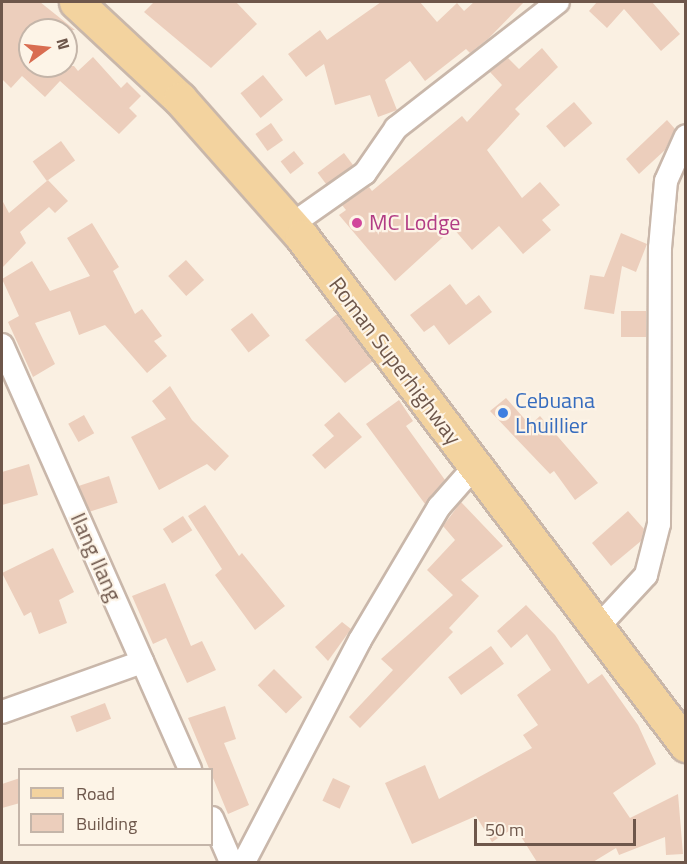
<!DOCTYPE html>
<html>
<head>
<meta charset="utf-8">
<style>
	body { margin:0 }
	#map { position:relative; width:687px; height:864px; overflow:hidden; background:#faf0e2; font-family:"Titillium Web",sans-serif }
	div>[style] { position:absolute }
	.building>* { inset:0; background:#eccebc; transform-origin:0 0 }
	.roads { filter:drop-shadow(2px 0 #c9b7aa) drop-shadow(-2px 0 #c9b7aa) drop-shadow(0 2px #c9b7aa) drop-shadow(0 -2px #c9b7aa) }
	.minor>* { height:22px; margin:-11px; padding:0 11px; transform-origin:11px; border-radius:11px; background:#fff }
	.primary>* { height:33px; margin:-16.5px; padding:0 16.5px; transform-origin:16.5px; border-radius:16.5px; background:#f3d39f }
	.dots>* { width:16px; height:16px; translate:-50% -50%; box-sizing:border-box; border:3px solid #fdf4e7; border-radius:50% }
	span { translate:-50% -50%; white-space:nowrap; text-align:center; line-height:1.15; -webkit-text-stroke:4.5px #fdf4e7; paint-order:stroke }
	.hotel-label { font-size:22px; color:#b23c85 }
	.left { translate:0 -50%; text-align:left }
	.street-label { font-size:22px; color:#6e574b }
	.shop-label { font-size:22px; color:#366cbe }
	.frame { position:absolute; inset:0; border:3px solid #6e574b; pointer-events:none }
	.legend { position:absolute; left:18px; top:768px; width:195px; height:78px; box-sizing:border-box; background:#fdf4e7; border:2px solid #c4b5a9; margin:0; padding:8px 10px; list-style:none; font-size:18px; color:#6e574b }
	.legend li { display:flex; align-items:center; gap:12px; height:30px }
	.legend b { width:30px; border:2px solid #c4b5a9 }
	.north { position:absolute; left:18px; top:18px; width:60px; height:60px; box-sizing:border-box; background:#fdf4e7; border:2px solid #c4b5a9; border-radius:50%; rotate:75deg; font-size:16px; font-weight:700; line-height:24px; text-align:center; color:#6e574b }
	.north::after { content:''; display:block; margin:auto; width:21px; height:27px; background:#d96d51; clip-path:polygon(50% 0,100% 100%,50% 72%,0 100%) }
	.scale { position:absolute; left:474px; top:819px; width:162px; height:27px; box-sizing:border-box; border:3px solid #6e574b; border-top:0; padding-left:8px; font-size:18px; line-height:21px; white-space:nowrap; color:#6e574b; -webkit-text-stroke:4px #fdf4e7; paint-order:stroke }
</style>
</head>
<body>
<div id="map">
	<div class="building">
		<div style="clip-path:polygon(2px 2px,40px 2px,75px 30px,30px 30px,30px 66px,74px 66px,78px 71px,93px 57px,121px 88px,127px 82px,141px 96px,129px 108px,137px 116px,119px 134px,60px 81px,45px 97px,22px 76px,11px 88px,2px 79px)"></div>
		<div style="clip-path:polygon(154px 2px,236px 2px,257px 24px,211px 68px,144px 12px)"></div>
		<div style="clip-path:polygon(381px 2px,420px 2px,437px 22px,457px 3px,464px 11px,474px 2px,524px 2px,489px 38px,470px 53px,466px 49px,425px 81px,410px 61px,385px 80px,397px 110px,378px 117px,370px 95px,335px 105px,324px 64px,306px 77px,288px 54px,320px 30px,327px 40px)"></div>
		<div style="clip-path:polygon(597px 2px,652px 2px,680px 34px,661px 51px,624px 9px,607px 28px,589px 11px)"></div>
		<div style="clip-path:polygon(542px 48px,558px 67px,515px 109px,520px 114px,487px 150px,522px 198px,540px 182px,560px 205px,542px 220px,551px 230px,523px 254px,499px 226px,472px 250px,453px 228px,395px 281px,339px 215px,346px 210px,342px 205px,369px 187px,372px 191px,462px 116px,467px 122px,502px 85px,490px 72px,508px 58px,519px 69px)"></div>
		<div style="left:263px;top:75px;width:32px;height:29px;rotate:51deg"></div>
		<div style="left:574px;top:102px;width:28px;height:37px;rotate:49deg"></div>
		<div style="clip-path:polygon(667px 120px,675px 129px,665px 150px,639px 174px,626px 159px)"></div>
		<div style="left:271px;top:123px;width:21px;height:19px;rotate:55deg"></div>
		<div style="left:61px;top:141px;width:24px;height:35px;rotate:54deg"></div>
		<div style="left:294px;top:151px;width:16px;height:17px;rotate:52deg"></div>
		<div style="left:344px;top:153px;width:15px;height:33px;rotate:53deg"></div>
		<div style="clip-path:polygon(48px 180px,68px 201px,55px 213px,49px 207px,20px 232px,26px 243px,2px 268px,2px 200px,9px 213px)"></div>
		<div style="clip-path:polygon(92px 223px,119px 267px,113px 271px,135px 314px,142px 309px,162px 336px,154px 341px,167px 356px,147px 373px,105px 325px,79px 335px,70px 311px,35px 323px,55px 364px,33px 377px,8px 322px,19px 316px,2px 279px,32px 261px,50px 291px,90px 276px,67px 238px)"></div>
		<div style="clip-path:polygon(621px 233px,647px 244px,636px 272px,622px 266px,614px 314px,584px 309px,590px 275px,604px 277px)"></div>
		<div style="left:186px;top:260px;width:27px;height:24px;rotate:48deg"></div>
		<div style="clip-path:polygon(450px 284px,466px 305px,479px 295px,492px 312px,449px 345px,434px 325px,424px 332px,410px 315px)"></div>
		<div style="left:621px;top:311px;width:25px;height:26px"></div>
		<div style="left:252px;top:313px;width:29px;height:27px;rotate:52deg"></div>
		<div style="clip-path:polygon(337px 314px,373px 361px,345px 383px,305px 340px)"></div>
		<div style="clip-path:polygon(170px 386px,192px 420px,229px 456px,215px 471px,207px 464px,159px 490px,131px 437px,166px 419px,152px 401px)"></div>
		<div style="clip-path:polygon(506px 398px,530px 425px,540px 416px,598px 483px,575px 500px,554px 471px,550px 474px,490px 411px)"></div>
		<div style="clip-path:polygon(399px 400px,413px 421px,406px 426px,445px 480px,425px 504px,366px 424px)"></div>
		<div style="clip-path:polygon(339px 412px,362px 437px,325px 469px,312px 455px,334px 436px,324px 425px)"></div>
		<div style="left:84px;top:415px;width:21px;height:18px;rotate:61deg"></div>
		<div style="clip-path:polygon(29px 464px,38px 495px,2px 505px,2px 472px)"></div>
		<div style="left:109px;top:476px;width:28px;height:32px;rotate:72deg"></div>
		<div style="clip-path:polygon(461px 502px,503px 546px,461px 580px,479px 596px,449px 628px,453px 632px,360px 728px,349px 717px,393px 670px,381px 659px,453px 595px,427px 570px,455px 540px,443px 526px)"></div>
		<div style="clip-path:polygon(205px 505px,239px 556px,242px 553px,285px 606px,255px 630px,215px 575px,222px 569px,188px 516px)"></div>
		<div style="clip-path:polygon(628px 511px,644px 529px,641px 541px,611px 566px,592px 543px)"></div>
		<div style="left:183px;top:516px;width:17px;height:24px;rotate:57deg"></div>
		<div style="clip-path:polygon(53px 548px,74px 592px,59px 600px,67px 623px,39px 634px,31px 612px,24px 616px,2px 573px)"></div>
		<div style="clip-path:polygon(165px 583px,191px 646px,202px 641px,216px 670px,187px 683px,166px 638px,153px 644px,132px 596px)"></div>
		<div style="clip-path:polygon(526px 605px,555px 635px,588px 684px,602px 674px,638px 725px,656px 764px,613px 793px,630px 818px,678px 794px,683px 854px,666px 855px,665px 837px,619px 855px,616px 848px,593px 862px,537px 862px,515px 827px,492px 842px,476px 816px,412px 844px,385px 783px,425px 765px,439px 799px,532px 748px,523px 735px,538px 725px,517px 695px,551px 670px,527px 634px,511px 648px,497px 631px)"></div>
		<div style="clip-path:polygon(342px 622px,351px 629px,328px 661px,315px 647px)"></div>
		<div style="left:491px;top:646px;width:22px;height:53px;rotate:54deg"></div>
		<div style="left:274px;top:669px;width:40px;height:23px;rotate:45deg"></div>
		<div style="left:105px;top:703px;width:17px;height:37px;rotate:69deg"></div>
		<div style="clip-path:polygon(225px 706px,236px 739px,224px 743px,249px 805px,228px 814px,188px 718px)"></div>
		<div style="clip-path:polygon(20px 778px,20px 803px,2px 808px,2px 784px)"></div>
		<div style="left:333px;top:778px;width:19px;height:25px;rotate:25deg"></div>
	</div>
	<div class="roads">
		<div class="minor">
			<div style="left:291px;top:225px;width:90px;rotate:-35.1deg"></div>
			<div style="left:365px;top:173px;width:55px;rotate:-55.4deg"></div>
			<div style="left:396px;top:128px;width:205px;rotate:-37.9deg"></div>
			<div style="left:2px;top:345px;width:465px;rotate:66.1deg"></div>
			<div style="left:597px;top:628px;width:72px;rotate:-47.2deg"></div>
			<div style="left:646px;top:575px;width:53px;rotate:-75.7deg"></div>
			<div style="left:659px;top:524px;width:276px;rotate:-89.8deg"></div>
			<div style="left:660px;top:248px;width:67px;rotate:-84.9deg"></div>
			<div style="left:666px;top:181px;width:49px;rotate:-66deg"></div>
			<div style="left:2px;top:712px;width:149px;rotate:-19.7deg"></div>
			<div style="left:212px;top:818px;width:48px;rotate:66.6deg"></div>
			<div style="left:244px;top:862px;width:250px;rotate:-62.4deg"></div>
			<div style="left:360px;top:640px;width:155px;rotate:-59.3deg"></div>
			<div style="left:439px;top:507px;width:55px;rotate:-48.7deg"></div>
		</div>
		<div class="primary">
			<div style="left:76px;top:2px;width:142px;rotate:43deg"></div>
			<div style="left:180px;top:99px;width:184px;rotate:48.5deg"></div>
			<div style="left:302px;top:237px;width:637px;rotate:52.91deg"></div>
		</div>
	</div>
	<div class="dots">
		<div style="left:357px;top:223px;background:#d1479c"></div>
		<div style="left:503px;top:413px;background:#3f7fe0"></div>
	</div>
	<div class="hotel-label">
		<span class="left" style="left:369px;top:223px">MC Lodge</span>
	</div>
	<div class="street-label">
		<span style="left:395px;top:361px;rotate:53deg">Roman Superhighway</span>
		<span style="left:96px;top:557px;rotate:66deg">Ilang Ilang</span>
	</div>
	<div class="shop-label">
		<span class="left" style="left:515px;top:413px">Cebuana<br>Lhuillier</span>
	</div>
	<div class="frame"></div>
	<ul class="legend">
	<li><b style="height:8px;background:#f3d39f"></b>Road</li>
	<li><b style="height:16px;background:#eccebc"></b>Building</li>
	</ul>
	<div class="north">N</div>
	<div class="scale">50 m</div>
</div>
</body>
</html>
